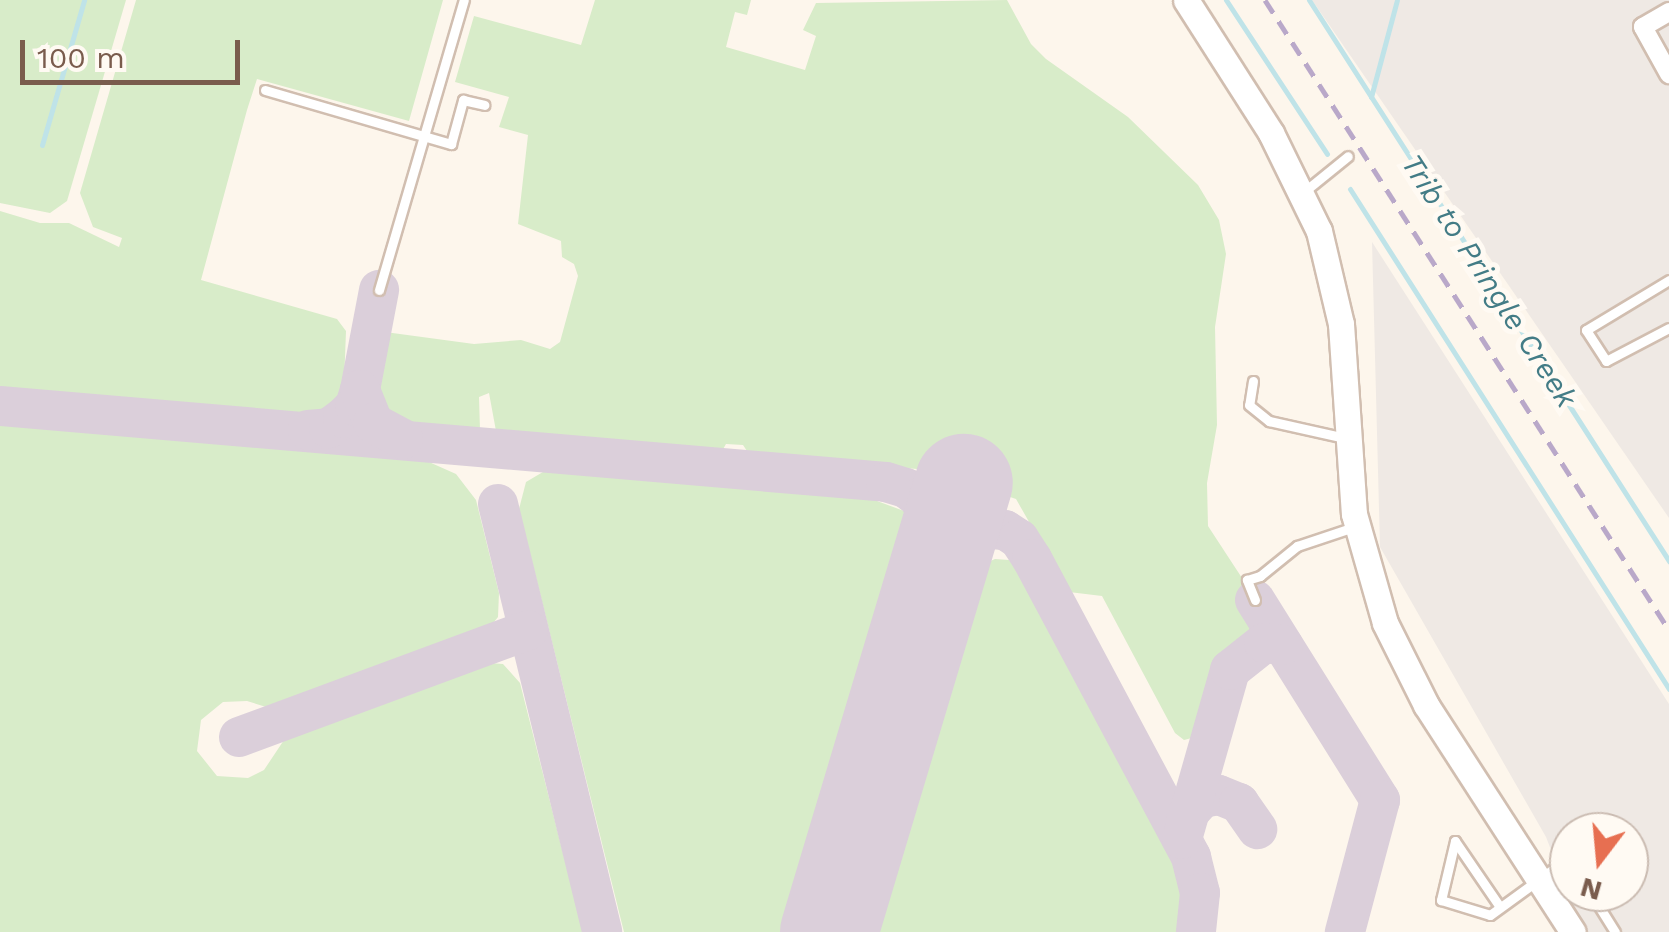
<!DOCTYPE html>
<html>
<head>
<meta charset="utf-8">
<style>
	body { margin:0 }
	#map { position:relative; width:1669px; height:932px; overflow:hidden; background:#fdf6ec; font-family:"Work Sans",sans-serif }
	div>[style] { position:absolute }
	.industrial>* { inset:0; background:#efe9e4 }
	.green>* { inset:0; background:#d8ecc9 }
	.stream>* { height:5px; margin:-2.5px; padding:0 2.5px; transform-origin:2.5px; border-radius:2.5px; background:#bfe3e8 }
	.taxiway>* { height:40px; margin:-20px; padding:0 20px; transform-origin:20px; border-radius:20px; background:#dbcfda }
	.runway>* { height:98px; margin:-49px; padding:0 49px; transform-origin:49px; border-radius:49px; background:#dbcfda }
	.roads { filter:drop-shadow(2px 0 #d1beb0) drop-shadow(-2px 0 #d1beb0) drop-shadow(0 2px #d1beb0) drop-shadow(0 -2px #d1beb0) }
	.lane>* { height:9px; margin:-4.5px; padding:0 4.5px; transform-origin:4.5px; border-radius:4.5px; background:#fff }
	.street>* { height:18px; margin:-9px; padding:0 9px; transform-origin:9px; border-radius:9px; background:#fff }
	.secondary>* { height:25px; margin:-12.5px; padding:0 12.5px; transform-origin:12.5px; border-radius:12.5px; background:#fff }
	.rail>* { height:5px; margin-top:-2.5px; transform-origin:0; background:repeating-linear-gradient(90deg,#b9a8c9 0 15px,transparent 0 25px) }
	span { translate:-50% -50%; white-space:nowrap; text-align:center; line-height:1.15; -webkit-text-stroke:10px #fffaf3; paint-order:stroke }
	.water-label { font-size:30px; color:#437c86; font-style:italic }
	.north { position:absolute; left:1549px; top:812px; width:100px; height:100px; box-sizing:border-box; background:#fffaf3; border:2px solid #cabbb1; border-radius:50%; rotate:196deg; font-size:28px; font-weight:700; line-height:40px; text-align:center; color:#7a5c4d }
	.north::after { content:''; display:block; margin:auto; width:35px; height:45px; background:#e76f51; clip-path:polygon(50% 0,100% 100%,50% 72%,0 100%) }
	.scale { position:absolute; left:20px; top:40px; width:220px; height:45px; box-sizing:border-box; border:5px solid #7a5c4d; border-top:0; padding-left:12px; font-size:30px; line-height:35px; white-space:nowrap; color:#7a5c4d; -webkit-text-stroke:8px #fffaf3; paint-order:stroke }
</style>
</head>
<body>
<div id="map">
	<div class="industrial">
		<div style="clip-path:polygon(1312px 0,1669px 0,1669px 518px)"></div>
		<div style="clip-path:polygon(evenodd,1372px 242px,1669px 704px,1669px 932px,1583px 932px,1546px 837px,1380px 547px,1372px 242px,1569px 832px,1629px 832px,1629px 892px,1569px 892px,1569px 832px)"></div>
	</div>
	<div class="green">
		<div style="clip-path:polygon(0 0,126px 0,67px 201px,50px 213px,0 203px)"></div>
		<div style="clip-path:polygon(136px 0,443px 0,409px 121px,257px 79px,247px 110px,201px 280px,337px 319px,346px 331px,344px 384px,341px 396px,326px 410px,304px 415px,0 388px,0 211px,40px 223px,69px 223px,119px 247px,122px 238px,93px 227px,80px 193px)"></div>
		<div style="clip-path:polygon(595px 0,751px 0,747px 15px,735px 12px,726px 47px,805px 70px,816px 36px,803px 30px,816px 3px,1007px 0,1031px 44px,1046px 59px,1128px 117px,1198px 185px,1219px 220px,1226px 254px,1215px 327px,1217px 425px,1207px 483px,1208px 526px,1242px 578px,1245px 602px,1258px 632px,1255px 640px,1223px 665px,1199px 736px,1184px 740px,1175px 733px,1102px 596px,1069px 592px,1016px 499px,1007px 496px,917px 469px,749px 454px,743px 445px,726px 444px,722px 451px,496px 431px,489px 393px,479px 397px,480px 430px,402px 423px,385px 412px,377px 388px,385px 332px,474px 344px,521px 340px,550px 349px,560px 342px,578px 276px,574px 264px,562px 257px,561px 241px,518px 224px,528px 135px,499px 127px,509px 97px,455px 82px,474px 16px,581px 45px)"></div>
		<div style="clip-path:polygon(0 422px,420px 458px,456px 474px,476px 500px,499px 593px,498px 617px,486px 632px,279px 711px,247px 701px,223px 702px,201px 720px,197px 751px,217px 776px,248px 778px,264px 770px,288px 734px,476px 662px,503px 664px,520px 683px,583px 932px,0 932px)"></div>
		<div style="clip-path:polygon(548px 469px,869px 498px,904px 511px,911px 525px,910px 543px,793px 932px,624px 932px,519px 509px,526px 482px)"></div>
		<div style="clip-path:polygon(995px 559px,1009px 560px,1020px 572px,1172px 857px,1184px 892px,1178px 932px,864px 932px,971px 578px,977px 567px)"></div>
	</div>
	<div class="stream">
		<div style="left:1226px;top:0;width:184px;rotate:56.7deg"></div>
		<div style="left:1309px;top:0;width:667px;rotate:57.31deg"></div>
		<div style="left:1371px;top:97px;width:100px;rotate:-75deg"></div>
		<div style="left:42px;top:145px;width:151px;rotate:-73.8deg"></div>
		<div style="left:1350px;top:189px;width:593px;rotate:57.46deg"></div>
	</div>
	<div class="taxiway">
		<div style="left:360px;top:390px;width:102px;rotate:-79.2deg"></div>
		<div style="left:0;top:406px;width:889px;rotate:4.9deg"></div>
		<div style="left:886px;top:482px;width:21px;rotate:17deg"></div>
		<div style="left:906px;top:488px;width:16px;rotate:38deg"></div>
		<div style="left:919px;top:498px;width:57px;rotate:63deg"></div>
		<div style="left:945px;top:549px;width:37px;rotate:-35deg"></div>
		<div style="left:975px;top:528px;width:30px;rotate:4deg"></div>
		<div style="left:1005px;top:530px;width:17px;rotate:33deg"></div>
		<div style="left:1019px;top:539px;width:24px;rotate:57deg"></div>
		<div style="left:1032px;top:559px;width:338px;rotate:61.9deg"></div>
		<div style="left:1191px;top:857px;width:37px;rotate:76deg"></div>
		<div style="left:1200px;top:893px;width:39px;rotate:96deg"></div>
		<div style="left:308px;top:430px;width:21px;rotate:-5deg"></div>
		<div style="left:329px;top:428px;width:17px;rotate:-36deg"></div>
		<div style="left:343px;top:418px;width:17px;rotate:-45deg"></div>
		<div style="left:355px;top:406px;width:17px;rotate:-73deg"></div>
		<div style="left:360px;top:390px;width:35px;rotate:68deg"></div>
		<div style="left:373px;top:423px;width:34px;rotate:28deg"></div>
		<div style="left:498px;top:504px;width:440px;rotate:76.3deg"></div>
		<div style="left:1255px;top:600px;width:236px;rotate:58deg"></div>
		<div style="left:1380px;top:800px;width:137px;rotate:104.9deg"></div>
		<div style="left:239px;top:737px;width:308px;rotate:-20.3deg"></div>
		<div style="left:1186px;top:816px;width:24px;rotate:-48deg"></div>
		<div style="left:1202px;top:798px;width:17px;rotate:-10deg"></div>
		<div style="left:1219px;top:795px;width:22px;rotate:22deg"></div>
		<div style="left:1239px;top:803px;width:32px;rotate:55deg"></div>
		<div style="left:1182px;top:839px;width:176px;rotate:-74.1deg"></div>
		<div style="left:1230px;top:670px;width:43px;rotate:-38.5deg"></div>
		<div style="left:1264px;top:643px;width:19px;rotate:6deg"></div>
	</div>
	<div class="runway">
		<div style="left:829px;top:932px;width:469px;rotate:-73.3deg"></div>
	</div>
	<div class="roads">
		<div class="lane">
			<div style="left:265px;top:90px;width:194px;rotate:16.2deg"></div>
			<div style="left:451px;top:144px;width:46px;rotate:-74.7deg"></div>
			<div style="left:463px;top:100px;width:22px;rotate:13deg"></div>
			<div style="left:1305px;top:191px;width:55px;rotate:-39.1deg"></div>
			<div style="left:1669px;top:280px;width:97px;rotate:148.9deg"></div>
			<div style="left:1586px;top:330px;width:37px;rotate:57deg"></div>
			<div style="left:1606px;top:361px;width:71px;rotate:-27.6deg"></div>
			<div style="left:379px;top:290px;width:302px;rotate:-73.7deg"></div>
			<div style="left:1253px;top:381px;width:24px;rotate:99deg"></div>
			<div style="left:1249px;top:405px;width:26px;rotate:39deg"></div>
			<div style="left:1269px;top:421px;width:78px;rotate:12.6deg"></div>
			<div style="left:1255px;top:600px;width:22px;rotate:-112deg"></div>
			<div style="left:1247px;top:580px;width:14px;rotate:-17deg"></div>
			<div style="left:1260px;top:576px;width:48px;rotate:-39deg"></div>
			<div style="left:1297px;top:546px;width:60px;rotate:-18.4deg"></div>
			<div style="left:1590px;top:892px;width:47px;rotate:58deg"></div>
			<div style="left:1500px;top:907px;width:80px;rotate:-124.3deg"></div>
			<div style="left:1455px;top:841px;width:61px;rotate:103.3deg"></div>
			<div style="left:1441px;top:900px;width:51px;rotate:17deg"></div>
			<div style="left:1490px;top:915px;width:77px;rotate:-36deg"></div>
			<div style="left:1552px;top:870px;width:17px;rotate:-7deg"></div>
		</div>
		<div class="street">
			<div style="left:1669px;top:12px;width:30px;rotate:150deg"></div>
			<div style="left:1643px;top:27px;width:54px;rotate:61deg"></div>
		</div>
		<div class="secondary">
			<div style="left:1186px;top:0;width:158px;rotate:57.4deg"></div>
			<div style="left:1271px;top:133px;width:109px;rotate:63.9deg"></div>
			<div style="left:1319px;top:231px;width:96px;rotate:76.7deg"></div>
			<div style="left:1341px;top:324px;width:190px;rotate:86.1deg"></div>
			<div style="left:1354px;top:514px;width:113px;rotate:74.1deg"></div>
			<div style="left:1385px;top:623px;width:92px;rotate:63.4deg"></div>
			<div style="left:1426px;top:705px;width:270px;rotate:57.1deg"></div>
		</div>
	</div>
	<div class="rail">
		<div style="left:1265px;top:0;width:748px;rotate:57.33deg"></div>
	</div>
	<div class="water-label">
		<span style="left:1489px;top:281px;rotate:57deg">Trib to Pringle Creek</span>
	</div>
	<div class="north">N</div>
	<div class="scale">100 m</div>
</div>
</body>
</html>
